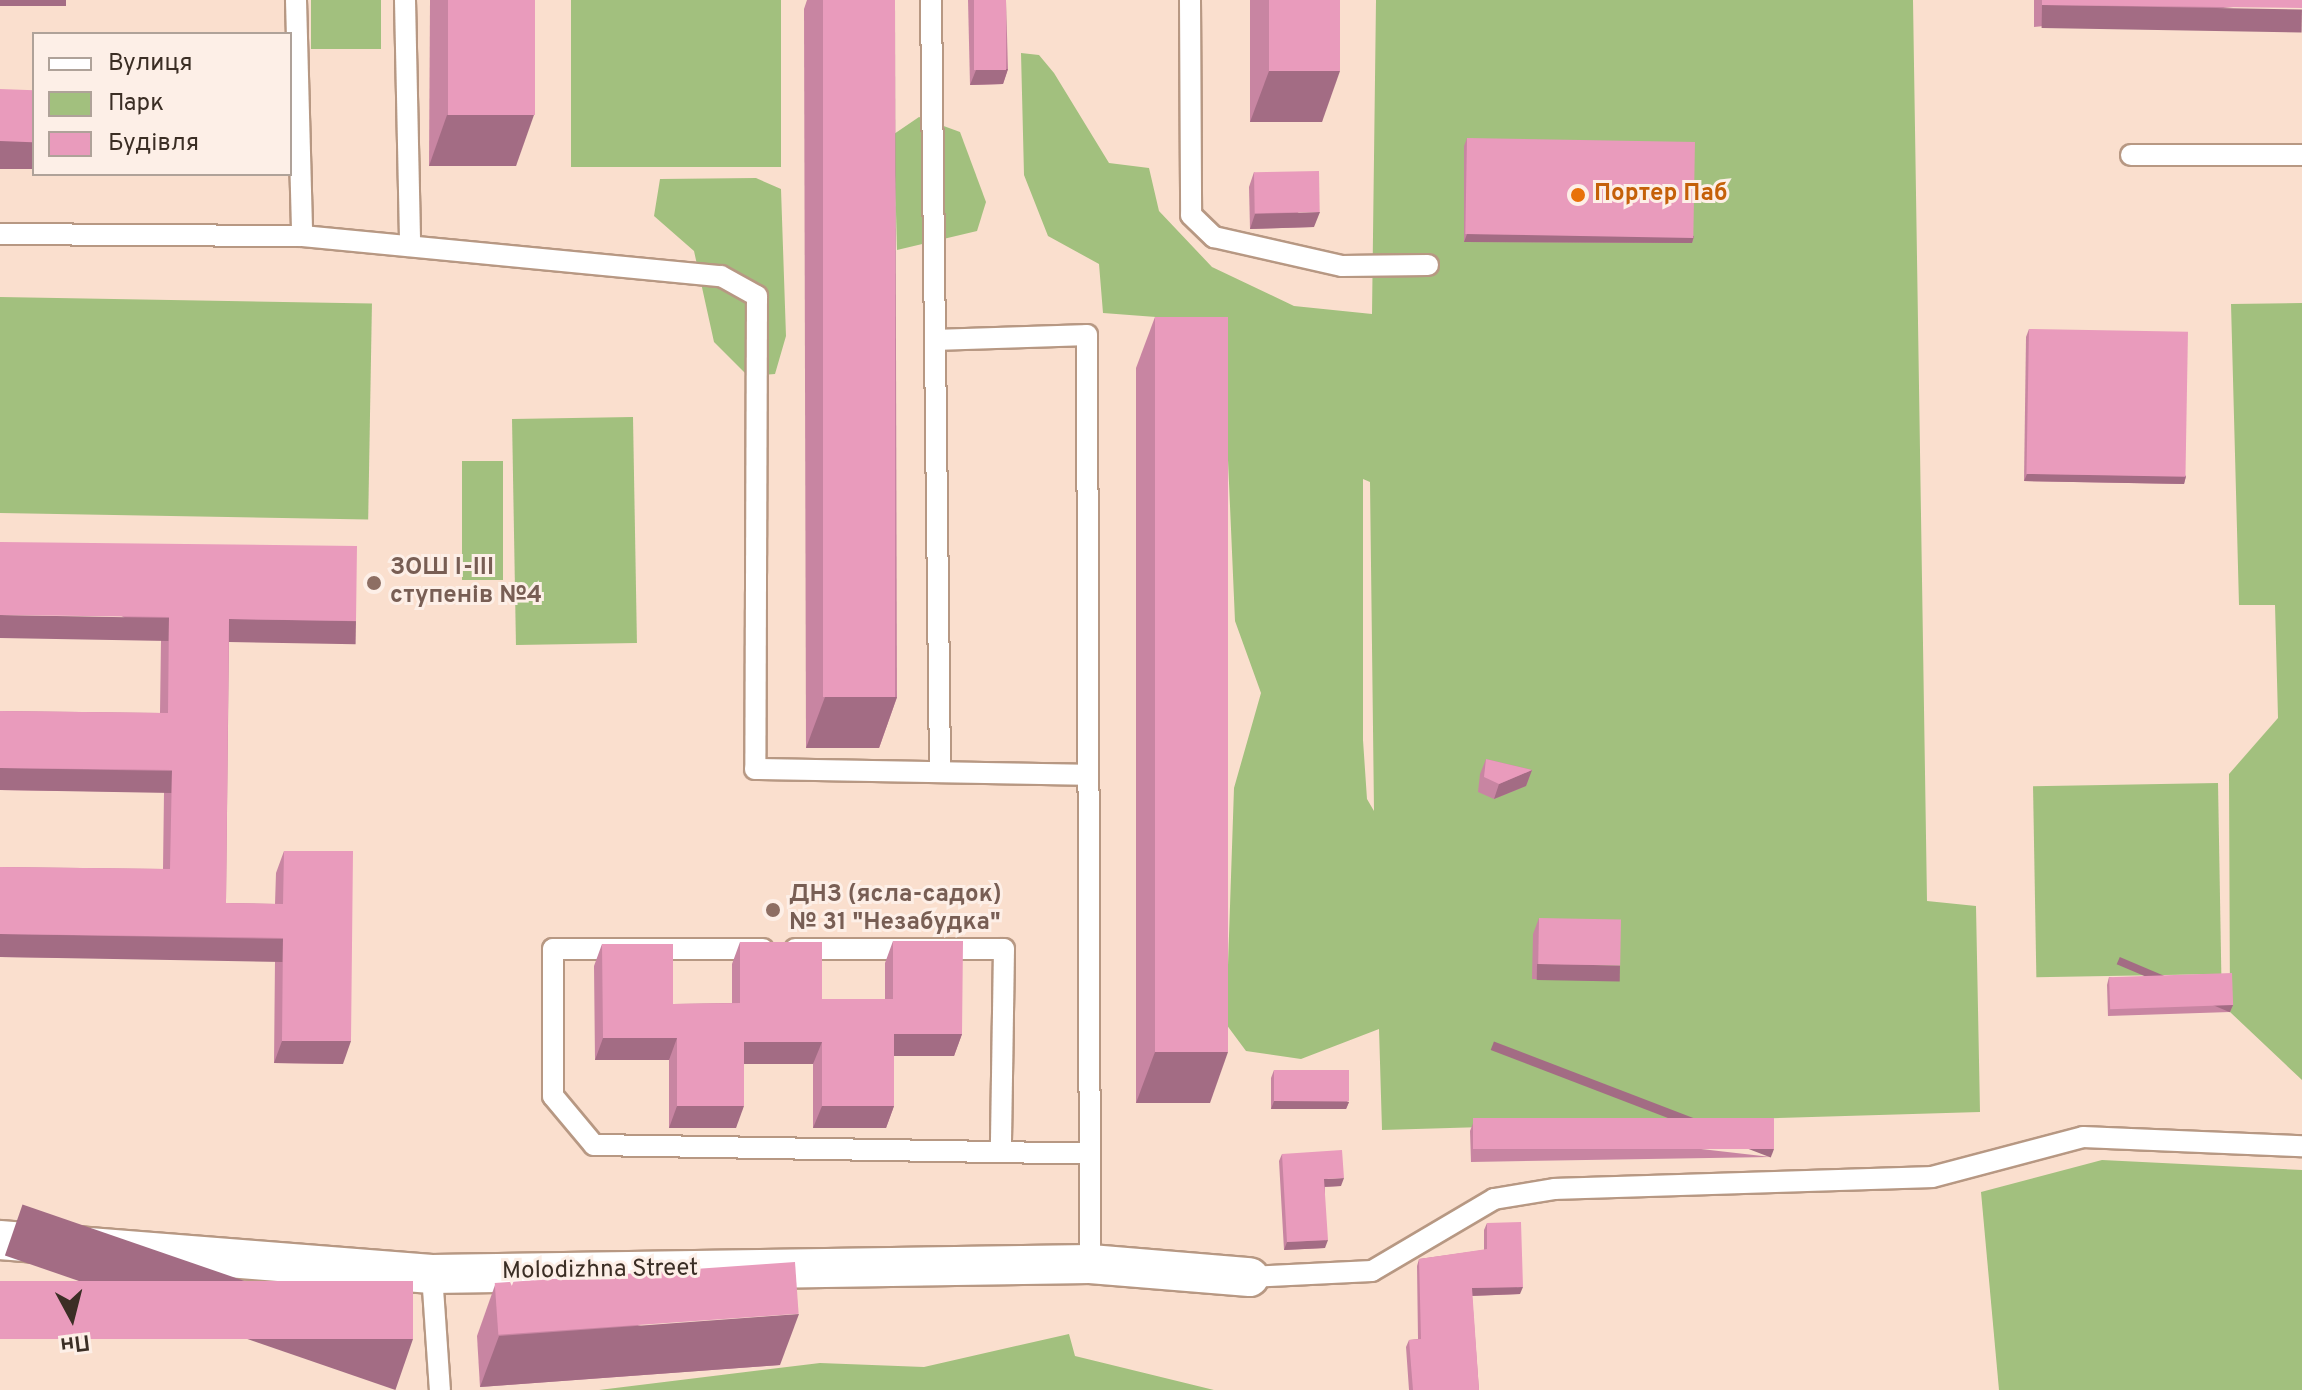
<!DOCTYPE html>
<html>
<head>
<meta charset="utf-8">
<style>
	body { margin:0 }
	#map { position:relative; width:2302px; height:1390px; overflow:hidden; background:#fadfce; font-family:Overpass,sans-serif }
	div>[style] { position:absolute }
	.green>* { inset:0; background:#a2c07e; transform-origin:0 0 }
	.roads { filter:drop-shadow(2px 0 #b79883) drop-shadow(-2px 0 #b79883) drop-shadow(0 2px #b79883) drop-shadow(0 -2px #b79883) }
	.lane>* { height:20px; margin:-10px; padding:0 10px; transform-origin:10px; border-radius:10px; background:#fff }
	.street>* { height:38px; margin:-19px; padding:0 19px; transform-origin:19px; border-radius:19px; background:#fff }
	.wall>* { inset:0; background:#c885a2 }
	.shaded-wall>* { inset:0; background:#a36c84; transform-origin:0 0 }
	.building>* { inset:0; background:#e99bbc; transform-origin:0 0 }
	.dots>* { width:22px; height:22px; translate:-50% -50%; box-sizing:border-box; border:4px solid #fdefe7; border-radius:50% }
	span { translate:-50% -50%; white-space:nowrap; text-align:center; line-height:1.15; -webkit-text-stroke:6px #fdefe7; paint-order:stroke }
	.food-label { font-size:24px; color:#c56008; font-weight:700 }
	.left { translate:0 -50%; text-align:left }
	.education-label { font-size:24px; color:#785e54; font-weight:700 }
	.street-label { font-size:24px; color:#3b2e25 }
	.legend { position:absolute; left:32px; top:32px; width:260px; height:144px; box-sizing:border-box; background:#fdefe7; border:2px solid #afa299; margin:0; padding:10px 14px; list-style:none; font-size:24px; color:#3b2e25 }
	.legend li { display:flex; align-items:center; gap:16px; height:40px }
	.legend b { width:40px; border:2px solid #afa299 }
	.north { position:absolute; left:32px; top:1278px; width:80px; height:80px; -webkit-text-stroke:6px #fdefe7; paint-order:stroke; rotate:173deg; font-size:22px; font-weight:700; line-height:32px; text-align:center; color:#3b2e25 }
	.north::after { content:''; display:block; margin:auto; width:28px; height:36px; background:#3b2e25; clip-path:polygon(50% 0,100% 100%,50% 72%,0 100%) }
</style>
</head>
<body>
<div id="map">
	<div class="green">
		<div style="left:311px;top:0;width:70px;height:49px"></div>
		<div style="left:571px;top:0;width:210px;height:167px"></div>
		<div style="clip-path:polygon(evenodd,1376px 0,1913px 0,1927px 901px,1976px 906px,1980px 1112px,1382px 1130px,1379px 1029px,1301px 1059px,1246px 1051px,1226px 1024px,1234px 788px,1261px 693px,1235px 621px,1226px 414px,1169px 318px,1103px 313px,1099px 264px,1048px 236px,1024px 175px,1021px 53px,1039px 55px,1054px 73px,1109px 163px,1149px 168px,1159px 211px,1212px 267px,1294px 306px,1372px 314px,1376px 0,1363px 479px,1370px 482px,1374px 811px,1367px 799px,1363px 740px,1363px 479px)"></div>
		<div style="clip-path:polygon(919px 117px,960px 132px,986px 202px,977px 231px,897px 250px,894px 134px)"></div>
		<div style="clip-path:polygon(756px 178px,781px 189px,786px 336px,775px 374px,748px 376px,714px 342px,694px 251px,654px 216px,660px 179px)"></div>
		<div style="left:0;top:297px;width:372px;height:216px;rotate:1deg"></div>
		<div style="clip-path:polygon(2302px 303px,2302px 1080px,2230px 1012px,2229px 774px,2278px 718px,2275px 605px,2239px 605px,2231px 304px)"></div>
		<div style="left:633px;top:417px;width:226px;height:121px;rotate:89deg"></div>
		<div style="left:462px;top:461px;width:41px;height:119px"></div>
		<div style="left:2218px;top:783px;width:191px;height:185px;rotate:89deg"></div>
		<div style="clip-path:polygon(2102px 1160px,2302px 1170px,2302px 1390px,1999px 1390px,1981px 1192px)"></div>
		<div style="clip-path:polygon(1069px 1334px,1075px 1356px,1214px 1390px,599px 1390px,820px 1363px,924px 1367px)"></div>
	</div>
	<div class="roads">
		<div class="lane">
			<div style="left:296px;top:0;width:236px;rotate:88.5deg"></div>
			<div style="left:405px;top:0;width:246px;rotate:88.8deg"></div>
			<div style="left:931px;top:0;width:771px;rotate:89.33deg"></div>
			<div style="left:1190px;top:0;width:215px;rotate:89.7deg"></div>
			<div style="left:1191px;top:215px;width:32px;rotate:44deg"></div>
			<div style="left:1214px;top:237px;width:131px;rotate:12.8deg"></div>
			<div style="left:1342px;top:266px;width:86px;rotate:-0.7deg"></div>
			<div style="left:2131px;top:155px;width:171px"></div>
			<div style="left:0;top:234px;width:302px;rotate:0.4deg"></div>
			<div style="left:302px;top:236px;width:421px;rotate:5.5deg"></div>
			<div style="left:721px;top:276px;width:41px;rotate:29.1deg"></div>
			<div style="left:757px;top:296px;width:473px;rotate:90.2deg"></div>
			<div style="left:755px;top:769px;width:333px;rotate:1deg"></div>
			<div style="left:936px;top:340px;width:151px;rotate:-1.9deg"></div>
			<div style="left:1087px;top:335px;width:929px;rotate:89.81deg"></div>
			<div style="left:763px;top:949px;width:210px;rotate:180deg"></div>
			<div style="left:553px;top:949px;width:147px;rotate:90deg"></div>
			<div style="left:553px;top:1096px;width:64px;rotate:50.1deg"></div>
			<div style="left:594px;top:1145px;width:495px;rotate:1deg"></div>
			<div style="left:795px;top:949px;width:209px"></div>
			<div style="left:1004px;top:949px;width:202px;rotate:90.9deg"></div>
			<div style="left:432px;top:1274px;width:116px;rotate:86.1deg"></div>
			<div style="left:1249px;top:1277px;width:123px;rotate:-2.8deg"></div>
			<div style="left:1372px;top:1271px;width:142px;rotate:-30.5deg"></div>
			<div style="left:1494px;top:1199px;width:62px;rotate:-9.3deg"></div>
			<div style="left:1555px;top:1189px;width:377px;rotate:-1.8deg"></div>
			<div style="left:1932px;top:1177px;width:156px;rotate:-14.8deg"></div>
			<div style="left:2083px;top:1137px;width:219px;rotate:2.4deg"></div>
		</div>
		<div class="street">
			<div style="left:0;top:1240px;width:433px;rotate:4.5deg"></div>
			<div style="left:432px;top:1274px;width:658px;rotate:-0.87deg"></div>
			<div style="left:1090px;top:1264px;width:160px;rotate:4.7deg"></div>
		</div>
	</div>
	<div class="wall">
		<div style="clip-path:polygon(430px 0,535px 0,516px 166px,429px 166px)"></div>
		<div style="clip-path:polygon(807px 0,895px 0,897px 697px,879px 748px,806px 748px,804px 9px)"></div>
		<div style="clip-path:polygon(968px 0,1006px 0,1008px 69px,1003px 84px,970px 85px)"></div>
		<div style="clip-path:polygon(1250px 0,1340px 0,1322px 122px,1250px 122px)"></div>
		<div style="clip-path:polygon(2034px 0,2302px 0,2034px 27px)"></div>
		<div style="clip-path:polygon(1467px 138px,1694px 236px,1692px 243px,1464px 242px,1464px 146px)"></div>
		<div style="clip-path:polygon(1254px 172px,1314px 227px,1250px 229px,1249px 187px)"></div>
		<div style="clip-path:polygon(1155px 317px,1210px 1103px,1136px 1103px,1136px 368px)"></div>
		<div style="clip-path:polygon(2029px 329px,2186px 476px,2184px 484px,2024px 481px,2026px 337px)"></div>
		<div style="clip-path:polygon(0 542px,356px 621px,348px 643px,229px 641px,226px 903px,275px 904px,276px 873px,284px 851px,343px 1064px,274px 1063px,275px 960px,0 957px,0 867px,163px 869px,164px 792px,0 790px,0 711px,160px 713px,161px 640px)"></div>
		<div style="clip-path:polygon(1486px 759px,1532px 770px,1526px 786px,1494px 799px,1478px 792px,1480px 774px)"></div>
		<div style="clip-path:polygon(1539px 918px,1615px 981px,1532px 979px,1533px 934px)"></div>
		<div style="clip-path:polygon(893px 941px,962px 1034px,954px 1056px,894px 1056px,894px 1106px,886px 1128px,813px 1128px,813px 1064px,744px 1064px,736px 1128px,669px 1128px,669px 1060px,595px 1060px,594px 966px,602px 944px,673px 1004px,732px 1003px,732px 964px,740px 942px,822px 999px,885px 999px,885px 963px)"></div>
		<div style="clip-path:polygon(2109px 977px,2233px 1005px,2230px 1012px,2108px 1016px,2107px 985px)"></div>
		<div style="clip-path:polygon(1274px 1070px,1349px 1102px,1346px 1109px,1271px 1109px,1271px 1078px)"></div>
		<div style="clip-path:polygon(1473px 1123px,1771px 1157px,1471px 1162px,1470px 1131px)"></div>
		<div style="clip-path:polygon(1282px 1154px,1341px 1186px,1325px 1187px,1325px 1248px,1284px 1250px,1279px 1161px)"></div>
		<div style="clip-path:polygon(1487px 1223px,1520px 1294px,1472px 1296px,1479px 1390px,1409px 1390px,1406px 1347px,1409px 1340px,1418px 1339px,1417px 1266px,1419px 1259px,1484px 1250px,1484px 1230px)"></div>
		<div style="clip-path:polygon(495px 1285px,780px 1365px,480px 1387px,477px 1336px)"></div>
	</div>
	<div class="shaded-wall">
		<div style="left:0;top:0;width:66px;height:6px"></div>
		<div style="left:2042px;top:5px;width:260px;height:23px;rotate:1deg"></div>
		<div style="clip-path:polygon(1008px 69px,1003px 84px,970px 85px,976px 70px)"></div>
		<div style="clip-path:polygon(1269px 71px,1340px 71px,1322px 122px,1250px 122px)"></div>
		<div style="clip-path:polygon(447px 115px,534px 115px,516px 166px,429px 166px)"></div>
		<div style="left:0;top:141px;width:34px;height:28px"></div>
		<div style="clip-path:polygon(1320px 212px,1314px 227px,1250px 229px,1255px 214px)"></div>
		<div style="clip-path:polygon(1467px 234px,1694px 236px,1692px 243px,1464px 242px)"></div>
		<div style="clip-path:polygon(2027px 474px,2186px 476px,2184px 484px,2024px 481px)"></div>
		<div style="left:0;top:615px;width:169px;height:23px;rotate:1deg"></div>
		<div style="left:229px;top:619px;width:127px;height:23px;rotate:1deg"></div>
		<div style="clip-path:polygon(825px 697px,897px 697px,879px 748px,806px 748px)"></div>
		<div style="left:0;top:768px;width:172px;height:22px;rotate:1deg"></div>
		<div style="clip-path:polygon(1532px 770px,1526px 786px,1494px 799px,1499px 784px)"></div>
		<div style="left:0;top:934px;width:283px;height:23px;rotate:1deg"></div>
		<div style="left:1537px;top:964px;width:83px;height:16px;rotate:1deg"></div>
		<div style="left:2233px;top:1005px;width:8px;height:123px;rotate:113deg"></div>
		<div style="clip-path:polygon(894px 1034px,962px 1034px,954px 1056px,886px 1056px)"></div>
		<div style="clip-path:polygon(603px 1038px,677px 1038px,669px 1060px,595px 1060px)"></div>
		<div style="clip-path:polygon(282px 1041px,351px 1041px,343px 1064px,274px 1063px)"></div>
		<div style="clip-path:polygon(744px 1042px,822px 1042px,813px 1064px,736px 1064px)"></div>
		<div style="clip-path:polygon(1155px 1052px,1228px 1052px,1210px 1103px,1136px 1103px)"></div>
		<div style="clip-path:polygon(1274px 1101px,1349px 1102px,1346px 1109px,1271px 1109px)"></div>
		<div style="clip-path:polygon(677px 1106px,744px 1106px,736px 1128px,669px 1128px)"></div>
		<div style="clip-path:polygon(822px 1106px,894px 1106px,886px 1128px,813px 1128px)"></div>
		<div style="left:1774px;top:1149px;width:9px;height:300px;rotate:111deg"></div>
		<div style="clip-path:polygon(1344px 1178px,1341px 1186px,1321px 1187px,1324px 1179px)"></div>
		<div style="clip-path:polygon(1328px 1240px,1325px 1248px,1284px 1250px,1287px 1242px)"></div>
		<div style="clip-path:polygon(1523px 1287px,1520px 1294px,1469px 1296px,1472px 1288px)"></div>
		<div style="clip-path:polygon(799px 1314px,780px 1365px,480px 1387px,499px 1336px)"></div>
		<div style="left:413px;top:1339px;width:54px;height:413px;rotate:109deg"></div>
	</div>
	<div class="building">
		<div style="left:448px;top:0;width:87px;height:115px"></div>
		<div style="left:823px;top:0;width:72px;height:697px"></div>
		<div style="left:974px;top:0;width:32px;height:70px"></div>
		<div style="left:1269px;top:0;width:71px;height:71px"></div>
		<div style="clip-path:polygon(2042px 0,2302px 0,2302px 8px,2042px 5px)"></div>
		<div style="left:0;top:89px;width:34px;height:52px;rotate:2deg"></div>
		<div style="left:1467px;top:138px;width:228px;height:96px;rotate:1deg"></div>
		<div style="left:1319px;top:171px;width:41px;height:65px;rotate:89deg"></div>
		<div style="left:1155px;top:317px;width:73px;height:735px"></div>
		<div style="left:2029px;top:329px;width:159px;height:145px;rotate:1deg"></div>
		<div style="clip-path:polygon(0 542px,357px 546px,356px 621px,229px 619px,226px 903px,283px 904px,284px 851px,353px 851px,351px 1041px,282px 1041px,283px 938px,0 934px,0 867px,170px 869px,172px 770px,0 768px,0 711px,168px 713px,169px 617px,0 615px)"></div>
		<div style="clip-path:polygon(1486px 759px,1532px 770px,1499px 784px,1484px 777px)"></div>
		<div style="left:1539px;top:918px;width:82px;height:46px;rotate:1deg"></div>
		<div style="clip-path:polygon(893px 941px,963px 941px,962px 1034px,894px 1034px,894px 1106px,822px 1106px,822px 1042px,744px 1042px,744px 1106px,677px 1106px,677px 1038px,603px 1038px,602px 944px,673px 944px,673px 1004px,740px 1003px,740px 942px,822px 942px,822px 999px,893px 999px)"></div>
		<div style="left:2232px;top:973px;width:32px;height:123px;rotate:88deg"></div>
		<div style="left:1274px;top:1070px;width:75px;height:31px"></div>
		<div style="left:1774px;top:1118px;width:31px;height:301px;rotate:90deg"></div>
		<div style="clip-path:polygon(1342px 1150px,1344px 1178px,1324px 1179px,1328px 1240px,1287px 1242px,1282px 1154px)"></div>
		<div style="clip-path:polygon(1521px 1222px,1523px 1287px,1472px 1288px,1479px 1390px,1413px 1390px,1409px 1340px,1421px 1339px,1419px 1259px,1487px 1249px,1487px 1223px)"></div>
		<div style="left:795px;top:1262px;width:52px;height:301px;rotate:86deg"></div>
		<div style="left:413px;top:1281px;width:58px;height:413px;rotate:90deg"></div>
	</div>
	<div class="dots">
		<div style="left:1578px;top:195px;background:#e8710a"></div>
		<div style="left:374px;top:583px;background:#8d6e63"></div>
		<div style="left:773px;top:910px;background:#8d6e63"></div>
	</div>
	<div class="food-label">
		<span class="left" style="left:1594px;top:195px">Портер Паб</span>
	</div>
	<div class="education-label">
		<span class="left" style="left:390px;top:583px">ЗОШ І-ІІІ<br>ступенів №4</span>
		<span class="left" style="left:789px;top:910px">ДНЗ (ясла-садок)<br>№ 31 "Незабудка"</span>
	</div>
	<div class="street-label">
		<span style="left:600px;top:1271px;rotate:-1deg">Molodizhna Street</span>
	</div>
	<ul class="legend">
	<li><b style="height:10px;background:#fff"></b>Вулиця</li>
	<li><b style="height:22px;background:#a2c07e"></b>Парк</li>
	<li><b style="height:22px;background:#e99bbc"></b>Будівля</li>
	</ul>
	<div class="north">Пн</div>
</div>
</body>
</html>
